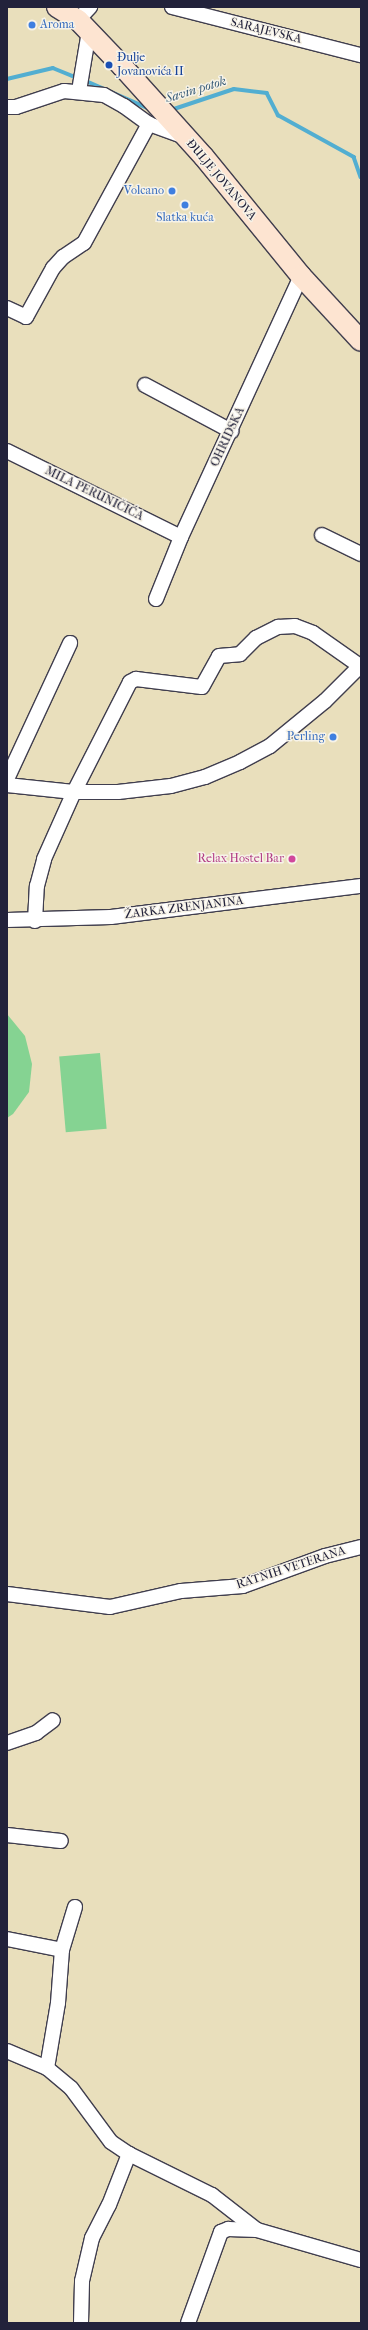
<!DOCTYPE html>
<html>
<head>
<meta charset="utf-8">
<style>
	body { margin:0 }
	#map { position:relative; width:368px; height:2330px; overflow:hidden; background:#e9dfbc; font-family:"IM FELL French Canon",serif }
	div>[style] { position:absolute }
	.green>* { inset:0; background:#85d392; transform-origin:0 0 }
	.stream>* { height:3.5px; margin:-1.75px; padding:0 1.75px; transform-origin:1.75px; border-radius:1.75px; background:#52aed1 }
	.roads { filter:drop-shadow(1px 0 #403e4e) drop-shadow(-1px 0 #403e4e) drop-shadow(0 1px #403e4e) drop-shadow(0 -1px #403e4e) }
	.street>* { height:14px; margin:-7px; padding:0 7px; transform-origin:7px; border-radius:7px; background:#fff }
	.secondary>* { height:20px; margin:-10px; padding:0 10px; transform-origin:10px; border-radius:10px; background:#fde4d1 }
	.dots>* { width:11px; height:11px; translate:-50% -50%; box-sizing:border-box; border:2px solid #f7f3e8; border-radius:50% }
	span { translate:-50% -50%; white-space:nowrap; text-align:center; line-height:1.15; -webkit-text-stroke:3px #f7f3e8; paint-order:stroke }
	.shop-label { font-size:12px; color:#366cbe }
	.left { translate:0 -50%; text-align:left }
	.right { translate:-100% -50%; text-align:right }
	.street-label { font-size:12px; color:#22223b }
	.transit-label { font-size:12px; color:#164399 }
	.hotel-label { font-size:12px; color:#b23c85 }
	.water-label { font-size:13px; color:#355a77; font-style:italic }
	.frame { position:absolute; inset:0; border:8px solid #22223b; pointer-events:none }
</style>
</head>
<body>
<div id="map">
	<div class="green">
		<div style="clip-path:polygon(7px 1014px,25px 1036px,32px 1064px,29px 1092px,13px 1114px,7px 1118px)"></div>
		<div style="left:100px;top:1053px;width:76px;height:41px;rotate:85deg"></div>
	</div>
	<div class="stream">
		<div style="left:7px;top:79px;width:47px;rotate:-13.4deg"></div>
		<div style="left:53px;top:68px;width:27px;rotate:22deg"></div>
		<div style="left:84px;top:80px;width:72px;rotate:23.7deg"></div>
		<div style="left:171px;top:110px;width:66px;rotate:-18.4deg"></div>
		<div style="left:234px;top:89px;width:33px;rotate:7deg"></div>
		<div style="left:267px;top:93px;width:25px;rotate:63deg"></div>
		<div style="left:278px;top:115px;width:87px;rotate:28.9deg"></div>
		<div style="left:354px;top:157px;width:21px;rotate:71deg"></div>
	</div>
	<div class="roads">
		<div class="street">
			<div style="left:172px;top:7px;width:195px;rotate:14.3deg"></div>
			<div style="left:78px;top:20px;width:18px;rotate:-47deg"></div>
			<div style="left:79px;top:91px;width:61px;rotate:-80.5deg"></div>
			<div style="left:7px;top:107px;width:9px"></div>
			<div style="left:16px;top:107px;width:51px;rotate:-18.4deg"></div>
			<div style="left:64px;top:91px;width:40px;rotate:5.7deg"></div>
			<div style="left:104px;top:95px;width:23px;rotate:29deg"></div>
			<div style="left:124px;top:106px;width:31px;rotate:36deg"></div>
			<div style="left:149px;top:124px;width:38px;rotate:20deg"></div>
			<div style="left:7px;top:308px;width:21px;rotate:25deg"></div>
			<div style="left:26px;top:317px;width:56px;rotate:-61.1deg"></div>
			<div style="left:53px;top:268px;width:15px;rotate:-48deg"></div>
			<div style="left:63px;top:257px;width:25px;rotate:-34deg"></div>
			<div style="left:84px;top:243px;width:136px;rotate:-61.4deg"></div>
			<div style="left:145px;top:385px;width:98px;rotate:28.1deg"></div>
			<div style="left:7px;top:451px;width:194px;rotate:26.3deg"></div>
			<div style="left:322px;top:535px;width:43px;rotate:26deg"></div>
			<div style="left:156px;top:599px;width:67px;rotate:-68deg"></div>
			<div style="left:181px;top:537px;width:287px;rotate:-65.3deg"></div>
			<div style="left:7px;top:779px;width:150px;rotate:-65.1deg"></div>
			<div style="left:7px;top:785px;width:67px;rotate:6deg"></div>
			<div style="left:74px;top:792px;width:44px"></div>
			<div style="left:118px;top:792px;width:53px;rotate:-6.5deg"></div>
			<div style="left:171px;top:786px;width:35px;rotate:-15deg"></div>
			<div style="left:205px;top:777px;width:38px;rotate:-23deg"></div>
			<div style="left:240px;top:762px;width:34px;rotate:-28deg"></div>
			<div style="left:270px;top:746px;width:71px;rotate:-39.3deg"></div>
			<div style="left:325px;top:701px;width:51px;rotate:-45deg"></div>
			<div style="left:7px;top:920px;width:104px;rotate:-1.7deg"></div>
			<div style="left:111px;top:917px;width:252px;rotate:-7.1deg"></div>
			<div style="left:35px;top:921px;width:35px;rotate:-87deg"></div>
			<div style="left:37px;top:886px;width:28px;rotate:-75deg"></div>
			<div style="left:44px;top:859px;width:73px;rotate:-65.9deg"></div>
			<div style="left:74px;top:792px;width:123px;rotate:-63deg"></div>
			<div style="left:130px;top:682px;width:7px;rotate:-27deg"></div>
			<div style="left:136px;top:679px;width:66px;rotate:6.9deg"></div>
			<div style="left:202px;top:687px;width:35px;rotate:-61deg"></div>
			<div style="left:219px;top:656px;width:21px;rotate:-5deg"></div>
			<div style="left:240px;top:654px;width:23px;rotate:-45deg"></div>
			<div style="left:256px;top:638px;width:25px;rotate:-27deg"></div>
			<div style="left:278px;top:627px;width:17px;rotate:-3deg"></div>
			<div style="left:295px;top:626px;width:19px;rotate:21deg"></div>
			<div style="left:313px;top:633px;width:57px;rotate:35.1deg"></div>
			<div style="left:7px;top:1594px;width:104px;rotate:7.2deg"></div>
			<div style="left:110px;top:1607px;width:73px;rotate:-12.7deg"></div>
			<div style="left:181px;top:1591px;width:62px;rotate:-4.6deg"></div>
			<div style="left:243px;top:1586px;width:87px;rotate:-20.1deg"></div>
			<div style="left:325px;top:1556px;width:37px;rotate:-14deg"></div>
			<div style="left:7px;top:1743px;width:31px;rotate:-19deg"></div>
			<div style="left:36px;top:1733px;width:21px;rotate:-37deg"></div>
			<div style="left:7px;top:1835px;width:54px;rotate:6.3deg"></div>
			<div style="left:7px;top:1939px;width:56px;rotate:11.3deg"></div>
			<div style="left:7px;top:2051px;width:43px;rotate:23deg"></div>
			<div style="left:47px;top:2068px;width:31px;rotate:40deg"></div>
			<div style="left:71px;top:2088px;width:67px;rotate:53.5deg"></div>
			<div style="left:111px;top:2142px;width:22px;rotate:34deg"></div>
			<div style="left:129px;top:2154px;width:93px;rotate:26.3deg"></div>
			<div style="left:212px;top:2195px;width:57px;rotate:37.9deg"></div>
			<div style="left:257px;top:2230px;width:108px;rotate:16.1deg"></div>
			<div style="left:47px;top:2068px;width:66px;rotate:-80.4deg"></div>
			<div style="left:58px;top:2003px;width:53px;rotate:-85.7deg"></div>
			<div style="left:62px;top:1950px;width:45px;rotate:-73.2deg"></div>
			<div style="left:81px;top:2323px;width:42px;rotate:-88.6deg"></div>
			<div style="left:82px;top:2281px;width:44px;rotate:-76.9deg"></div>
			<div style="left:92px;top:2238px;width:37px;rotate:-63deg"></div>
			<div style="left:109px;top:2205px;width:55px;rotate:-68.6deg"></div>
			<div style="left:188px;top:2323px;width:97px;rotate:-70.1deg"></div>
			<div style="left:221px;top:2232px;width:8px;rotate:-23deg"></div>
			<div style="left:228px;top:2229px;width:29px;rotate:2deg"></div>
		</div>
		<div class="secondary">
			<div style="left:57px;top:7px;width:25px;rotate:32deg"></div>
			<div style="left:78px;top:20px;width:64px;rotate:46.3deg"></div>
			<div style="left:122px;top:66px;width:122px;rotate:48deg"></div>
			<div style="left:204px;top:157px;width:154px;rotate:50.8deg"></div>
			<div style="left:301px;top:276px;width:88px;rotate:47.3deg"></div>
		</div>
	</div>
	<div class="dots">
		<div style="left:32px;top:25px;background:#3f7fe0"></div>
		<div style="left:109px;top:65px;background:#1a4fb4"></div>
		<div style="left:172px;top:191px;background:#3f7fe0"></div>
		<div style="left:185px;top:205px;background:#3f7fe0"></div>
		<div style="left:333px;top:737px;background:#3f7fe0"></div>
		<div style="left:292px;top:859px;background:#d1479c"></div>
	</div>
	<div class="shop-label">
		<span class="left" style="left:40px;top:25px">Aroma</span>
		<span class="right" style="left:164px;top:191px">Volcano</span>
		<span style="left:185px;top:218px">Slatka kuća</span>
		<span class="right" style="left:325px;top:737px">Perling</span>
	</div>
	<div class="street-label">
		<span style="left:266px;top:31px;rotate:14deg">SARAJEVSKA</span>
		<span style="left:221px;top:180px;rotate:50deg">ĐULJE JOVANOVA</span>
		<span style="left:228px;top:437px;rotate:-65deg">OHRIDSKA</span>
		<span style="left:94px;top:494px;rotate:26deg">MILA PERUNIČIĆA</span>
		<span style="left:184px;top:908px;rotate:-7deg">ŽARKA ZRENJANINA</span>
		<span style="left:291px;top:1568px;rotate:-18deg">RATNIH VETERANA</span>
	</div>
	<div class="transit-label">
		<span class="left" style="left:117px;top:65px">Đulje<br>Jovanovića II</span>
	</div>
	<div class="hotel-label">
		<span class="right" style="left:284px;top:859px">Relax Hostel Bar</span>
	</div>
	<div class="water-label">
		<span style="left:196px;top:90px;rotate:-17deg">Savin potok</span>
	</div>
	<div class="frame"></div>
</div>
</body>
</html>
